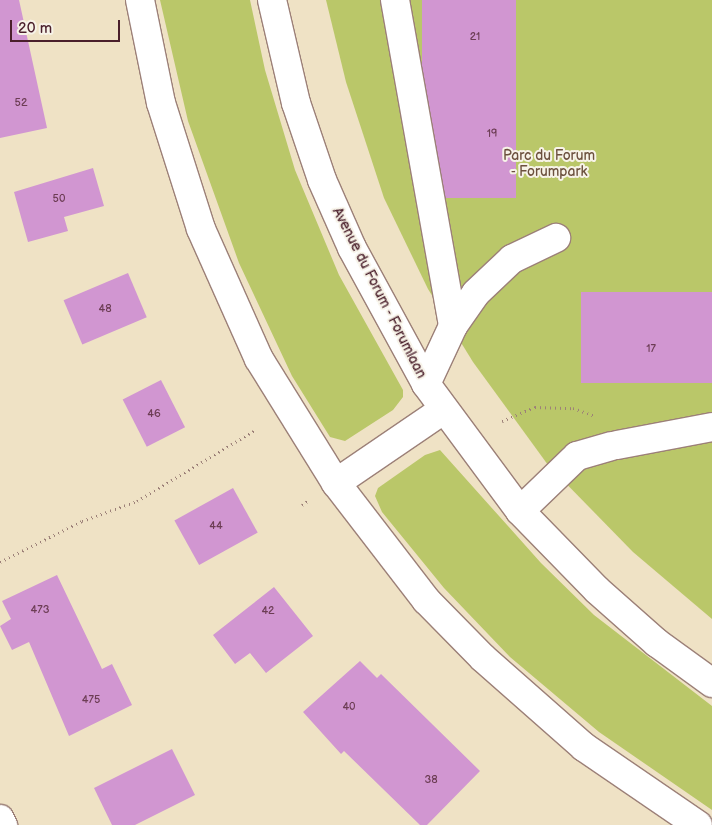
<!DOCTYPE html>
<html>
<head>
<meta charset="utf-8">
<style>
	body { margin:0 }
	#map { position:relative; width:712px; height:825px; overflow:hidden; background:#efe2c5; font-family:"Balsamiq Sans",sans-serif }
	div>[style] { position:absolute }
	.green>* { inset:0; background:#bac769 }
	.building>* { inset:0; background:#d196d1; transform-origin:0 0 }
	.path>* { height:3px; margin-top:-1.5px; transform-origin:0; background:repeating-linear-gradient(90deg,#9c8078 0 1px,transparent 0 5px) }
	.roads { filter:drop-shadow(1px 0 #9c8078) drop-shadow(-1px 0 #9c8078) drop-shadow(0 1px #9c8078) drop-shadow(0 -1px #9c8078) }
	.minor>* { height:28px; margin:-14px; padding:0 14px; transform-origin:14px; border-radius:14px; background:#fff }
	.major>* { height:28px; margin:-14px; padding:0 14px; transform-origin:14px; border-radius:14px; background:#fff }
	span { translate:-50% -50%; white-space:nowrap; text-align:center; line-height:1.15; -webkit-text-stroke:4px #f7f3e8; paint-order:stroke }
	.number-label { font-size:11px; color:#6c3d54 }
	.number-label span { -webkit-text-stroke-width:0 }
	.park-label { font-size:14px; color:#6c513e }
	.street-label { font-size:14px; color:#4a1f2b }
	.scale { position:absolute; left:10px; top:20px; width:110px; height:22px; box-sizing:border-box; border:2px solid #4a1f2b; border-top:0; padding-left:6px; font-size:15px; line-height:18px; white-space:nowrap; color:#4a1f2b; -webkit-text-stroke:4px #f7f3e8; paint-order:stroke }
</style>
</head>
<body>
<div id="map">
	<div class="green">
		<div style="clip-path:polygon(160px 0,250px 0,265px 70px,295px 170px,339px 275px,403px 390px,403px 397px,393px 410px,345px 441px,330px 437px,292px 376px,239px 263px,188px 121px)"></div>
		<div style="clip-path:polygon(326px 0,712px 0,712px 619px,633px 552px,548px 465px,473px 362px,428px 289px,384px 198px,346px 82px)"></div>
		<div style="clip-path:polygon(440px 450px,541px 563px,594px 615px,712px 706px,712px 810px,599px 732px,510px 657px,444px 588px,382px 512px,375px 496px,378px 488px,425px 455px)"></div>
	</div>
	<div class="building">
		<div style="clip-path:polygon(0 0,19px 0,47px 128px,0 138px)"></div>
		<div style="left:422px;top:0;width:94px;height:198px"></div>
		<div style="clip-path:polygon(93px 168px,104px 206px,64px 217px,68px 231px,28px 242px,14px 192px)"></div>
		<div style="left:128px;top:273px;width:48px;height:70px;rotate:67deg"></div>
		<div style="left:712px;top:292px;width:91px;height:131px;rotate:90deg"></div>
		<div style="left:161px;top:380px;width:53px;height:43px;rotate:63deg"></div>
		<div style="left:233px;top:488px;width:51px;height:67px;rotate:61deg"></div>
		<div style="clip-path:polygon(57px 575px,102px 669px,112px 664px,132px 705px,69px 736px,29px 642px,12px 650px,0 626px,11px 619px,2px 601px)"></div>
		<div style="clip-path:polygon(274px 587px,313px 636px,266px 673px,250px 653px,235px 664px,213px 635px)"></div>
		<div style="clip-path:polygon(360px 661px,377px 678px,381px 674px,480px 771px,427px 825px,420px 825px,344px 751px,341px 754px,303px 712px)"></div>
		<div style="clip-path:polygon(172px 749px,195px 795px,135px 825px,112px 825px,94px 788px)"></div>
	</div>
	<div class="path">
		<div style="left:502px;top:421px;width:36px;rotate:-23deg"></div>
		<div style="left:535px;top:407px;width:38px;rotate:2deg"></div>
		<div style="left:573px;top:408px;width:23px;rotate:20deg"></div>
		<div style="left:302px;top:505px;width:9px;rotate:-36deg"></div>
		<div style="left:0;top:562px;width:92px;rotate:-26.6deg"></div>
		<div style="left:82px;top:521px;width:59px;rotate:-20deg"></div>
		<div style="left:137px;top:501px;width:138px;rotate:-31deg"></div>
	</div>
	<div class="roads">
		<div class="minor">
			<div style="left:140px;top:0;width:105px;rotate:78.5deg"></div>
			<div style="left:161px;top:103px;width:132px;rotate:72.4deg"></div>
			<div style="left:201px;top:229px;width:142px;rotate:66deg"></div>
			<div style="left:259px;top:359px;width:146px;rotate:58.2deg"></div>
			<div style="left:336px;top:483px;width:148px;rotate:52.4deg"></div>
			<div style="left:426px;top:600px;width:81px;rotate:45.5deg"></div>
			<div style="left:483px;top:658px;width:135px;rotate:41.4deg"></div>
			<div style="left:584px;top:747px;width:138px;rotate:34.4deg"></div>
			<div style="left:272px;top:0;width:106px;rotate:76.9deg"></div>
			<div style="left:296px;top:103px;width:81px;rotate:71.3deg"></div>
			<div style="left:322px;top:180px;width:74px;rotate:66.2deg"></div>
			<div style="left:352px;top:248px;width:155px;rotate:61.4deg"></div>
			<div style="left:426px;top:384px;width:158px;rotate:53.5deg"></div>
			<div style="left:520px;top:511px;width:110px;rotate:45.7deg"></div>
			<div style="left:597px;top:590px;width:80px;rotate:41.5deg"></div>
			<div style="left:657px;top:643px;width:68px;rotate:36deg"></div>
			<div style="left:395px;top:0;width:331px;rotate:79.9deg"></div>
			<div style="left:426px;top:384px;width:64px;rotate:-65deg"></div>
			<div style="left:453px;top:326px;width:40px;rotate:-55.1deg"></div>
			<div style="left:476px;top:293px;width:50px;rotate:-43.4deg"></div>
			<div style="left:512px;top:259px;width:49px;rotate:-25.5deg"></div>
			<div style="left:617px;top:445px;width:97px;rotate:-10.7deg"></div>
			<div style="left:336px;top:483px;width:130px;rotate:-34.3deg"></div>
			<div style="left:520px;top:511px;width:79px;rotate:-44deg"></div>
			<div style="left:577px;top:456px;width:36px;rotate:-16deg"></div>
		</div>
		<div class="major">
			<div style="left:0;top:819px;width:7px;rotate:63deg"></div>
		</div>
	</div>
	<div class="number-label">
		<span style="left:475px;top:37px">21</span>
		<span style="left:21px;top:103px">52</span>
		<span style="left:492px;top:134px">19</span>
		<span style="left:59px;top:199px">50</span>
		<span style="left:105px;top:309px">48</span>
		<span style="left:651px;top:349px">17</span>
		<span style="left:154px;top:414px">46</span>
		<span style="left:216px;top:526px">44</span>
		<span style="left:40px;top:610px">473</span>
		<span style="left:268px;top:611px">42</span>
		<span style="left:91px;top:700px">475</span>
		<span style="left:349px;top:707px">40</span>
		<span style="left:431px;top:780px">38</span>
	</div>
	<div class="park-label">
		<span style="left:549px;top:164px">Parc du Forum<br>- Forumpark</span>
	</div>
	<div class="street-label">
		<span style="left:379px;top:293px;rotate:63deg">Avenue du Forum - Forumlaan</span>
	</div>
	<div class="scale">20 m</div>
</div>
</body>
</html>
